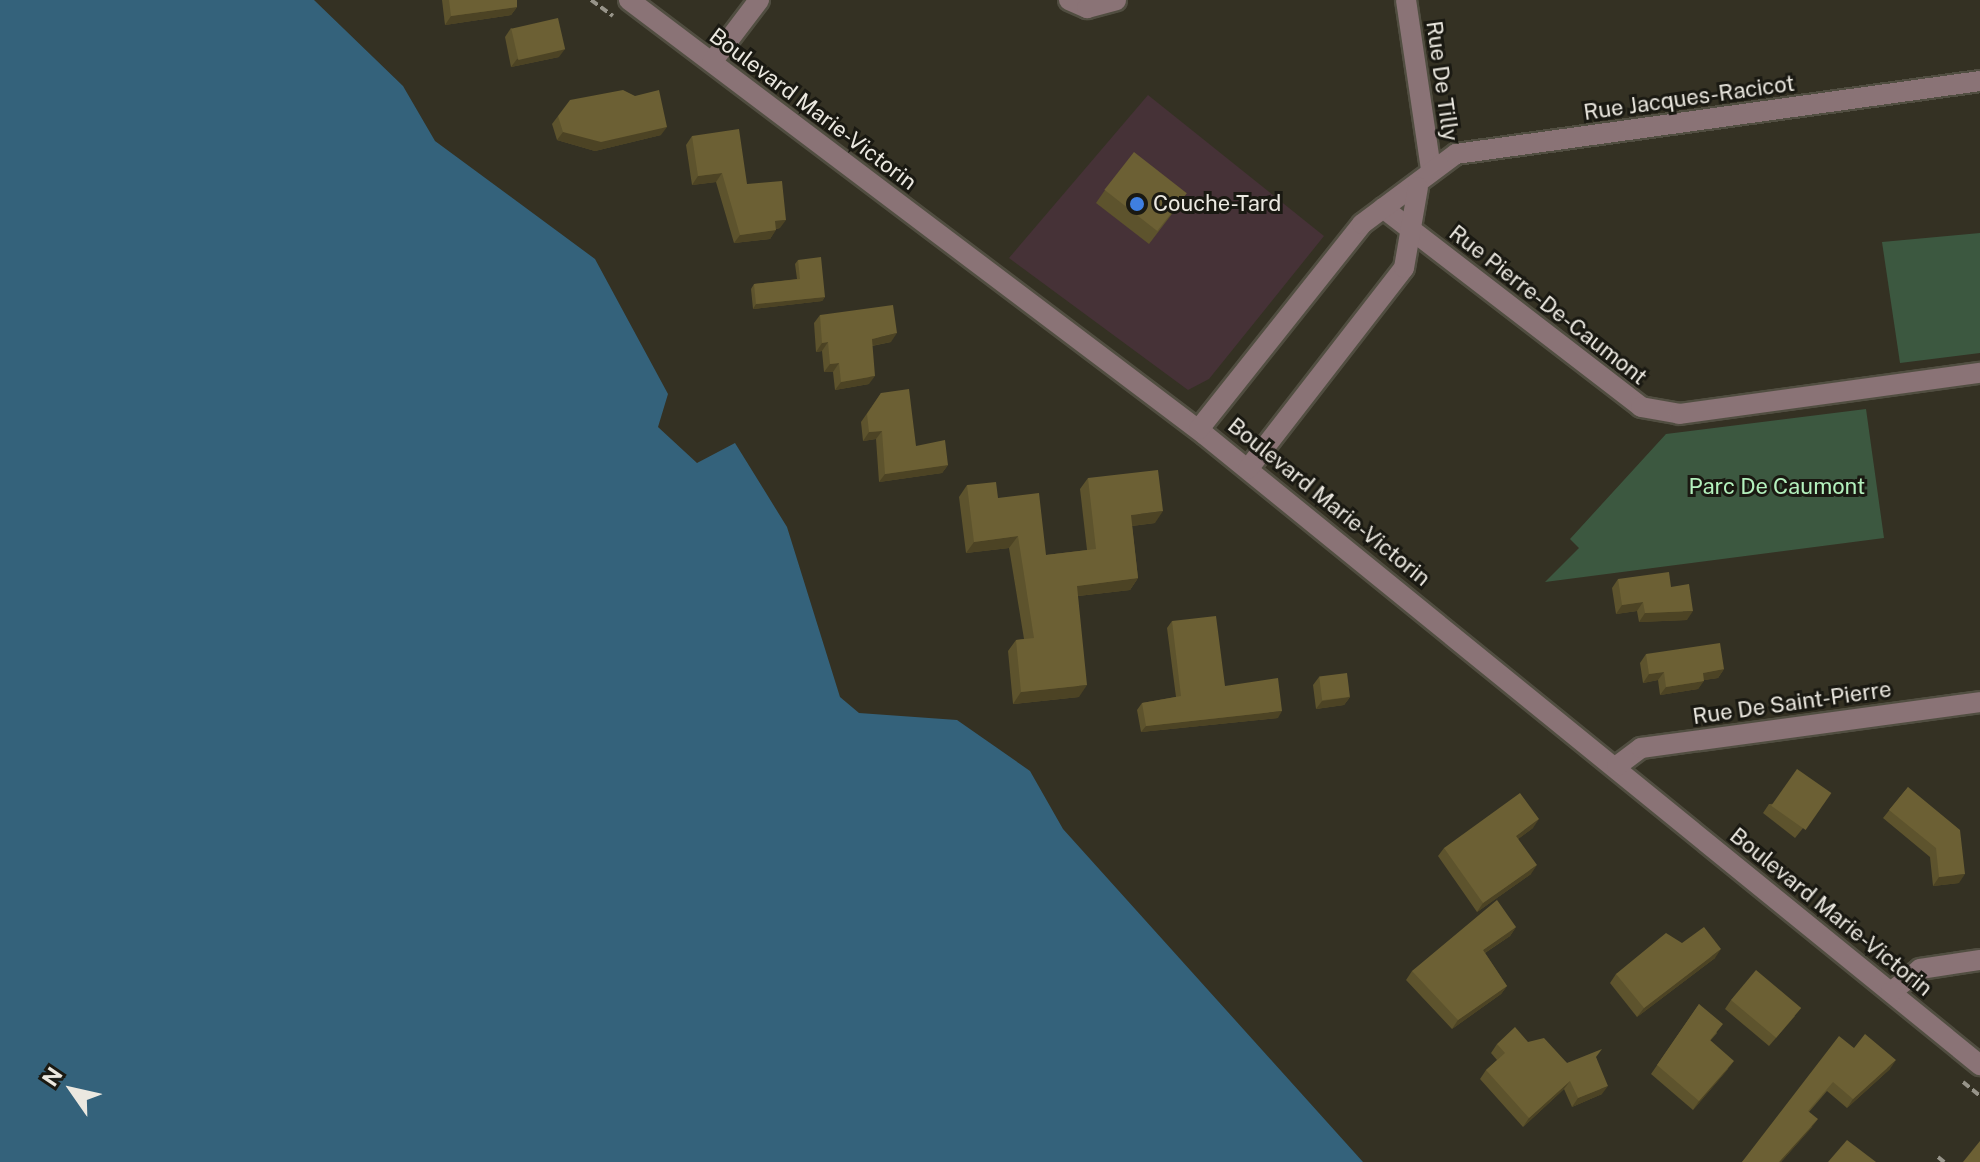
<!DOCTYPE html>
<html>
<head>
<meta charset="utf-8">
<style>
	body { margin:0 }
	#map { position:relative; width:1980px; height:1162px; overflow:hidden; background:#343123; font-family:"Public Sans",sans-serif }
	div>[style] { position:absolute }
	.commercial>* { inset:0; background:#463237 }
	.green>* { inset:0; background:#3c5840 }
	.water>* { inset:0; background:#34627b }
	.path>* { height:4px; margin-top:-2px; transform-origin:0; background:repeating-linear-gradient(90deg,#979489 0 8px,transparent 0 12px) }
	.roads { filter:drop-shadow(2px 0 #514e41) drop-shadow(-2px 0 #514e41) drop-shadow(0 2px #514e41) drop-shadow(0 -2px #514e41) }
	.minor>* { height:20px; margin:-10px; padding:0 10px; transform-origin:10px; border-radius:10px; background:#8a7376 }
	.wall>* { inset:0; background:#5d532d }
	.shaded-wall>* { inset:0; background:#4c4324 }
	.building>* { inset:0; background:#6c6034; transform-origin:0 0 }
	.dots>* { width:22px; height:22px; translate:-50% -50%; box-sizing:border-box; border:4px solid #1a1912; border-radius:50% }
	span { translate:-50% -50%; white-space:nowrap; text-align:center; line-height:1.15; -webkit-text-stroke:6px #1a1912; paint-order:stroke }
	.street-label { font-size:22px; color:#ebe8e0 }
	.poi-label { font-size:22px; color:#ebe8e0 }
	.left { translate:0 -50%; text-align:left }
	.park-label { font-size:22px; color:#b4f1bd }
	.north { position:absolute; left:32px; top:1050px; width:80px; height:80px; -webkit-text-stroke:6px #1a1912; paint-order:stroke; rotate:304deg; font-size:22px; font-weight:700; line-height:32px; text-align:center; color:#ebe8e0 }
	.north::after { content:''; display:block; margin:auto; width:28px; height:36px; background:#ebe8e0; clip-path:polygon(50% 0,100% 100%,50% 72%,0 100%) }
</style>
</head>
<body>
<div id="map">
	<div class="commercial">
		<div style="clip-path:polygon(1148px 95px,1324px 236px,1209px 379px,1188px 390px,1009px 258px)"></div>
	</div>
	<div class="green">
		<div style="clip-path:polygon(1980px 233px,1980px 353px,1900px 363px,1882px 242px)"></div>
		<div style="clip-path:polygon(1866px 409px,1884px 538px,1545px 582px,1579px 548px,1570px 539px,1666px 434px)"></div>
	</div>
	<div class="water">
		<div style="clip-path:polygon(0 0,314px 0,403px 86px,435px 141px,595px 259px,668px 394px,658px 427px,697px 463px,735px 443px,787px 527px,840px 697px,859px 713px,957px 720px,1030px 771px,1063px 829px,1363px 1162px,0 1162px)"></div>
	</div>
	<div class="path">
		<div style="left:591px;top:0;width:27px;rotate:36deg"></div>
		<div style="left:1963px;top:1082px;width:22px;rotate:39deg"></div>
		<div style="left:1938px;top:1157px;width:8px;rotate:40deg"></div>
	</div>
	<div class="roads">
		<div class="minor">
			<div style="left:629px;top:0;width:722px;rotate:37.06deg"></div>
			<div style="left:1205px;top:435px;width:999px;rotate:39.11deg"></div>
			<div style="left:1069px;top:0;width:20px;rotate:24deg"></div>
			<div style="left:1087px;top:8px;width:30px;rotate:-15deg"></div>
			<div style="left:1406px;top:0;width:171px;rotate:81.6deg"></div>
			<div style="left:712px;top:62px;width:78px;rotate:-52.8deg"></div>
			<div style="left:1383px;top:208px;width:326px;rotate:37.6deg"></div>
			<div style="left:1641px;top:407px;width:39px;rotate:10deg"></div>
			<div style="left:1679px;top:414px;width:304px;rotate:-7.8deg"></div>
			<div style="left:1199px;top:429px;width:262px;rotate:-51.5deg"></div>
			<div style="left:1362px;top:224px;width:117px;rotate:-36.7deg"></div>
			<div style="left:1456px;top:154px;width:529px;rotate:-7.93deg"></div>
			<div style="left:1248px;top:469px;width:254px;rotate:-52.2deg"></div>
			<div style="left:1404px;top:268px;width:82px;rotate:-80.2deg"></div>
			<div style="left:1617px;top:766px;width:30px;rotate:-37deg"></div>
			<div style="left:1641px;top:748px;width:342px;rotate:-7.7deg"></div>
			<div style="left:1891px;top:992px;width:37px;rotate:-38deg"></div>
			<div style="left:1920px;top:969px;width:61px;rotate:-8.5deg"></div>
		</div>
	</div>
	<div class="wall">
		<div style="clip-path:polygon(442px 0,517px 0,517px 7px,511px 15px,445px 25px)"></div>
		<div style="clip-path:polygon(511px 28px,559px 57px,511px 67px,505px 37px)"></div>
		<div style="clip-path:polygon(558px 116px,661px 135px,595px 151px,557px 140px,552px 124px)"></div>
		<div style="clip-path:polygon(692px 136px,747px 184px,780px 228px,776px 229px,770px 239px,734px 243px,716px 182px,692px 185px,686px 145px)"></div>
		<div style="clip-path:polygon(1105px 190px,1178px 206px,1149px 244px,1096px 203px)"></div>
		<div style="clip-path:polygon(798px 260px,825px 297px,822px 301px,753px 309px,751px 289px,754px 284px,797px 279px,795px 264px)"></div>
		<div style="clip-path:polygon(820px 315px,891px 342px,872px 346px,869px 384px,835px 390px,833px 372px,824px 372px,822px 351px,816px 352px,814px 323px)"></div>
		<div style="clip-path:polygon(881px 393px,916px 446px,948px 465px,942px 473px,879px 482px,876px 439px,863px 441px,861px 422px)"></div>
		<div style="clip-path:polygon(1088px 478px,1155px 523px,1132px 526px,1138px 578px,1130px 590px,1078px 596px,1079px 697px,1013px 704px,1008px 651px,1016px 640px,1024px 639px,1009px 548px,966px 553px,959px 497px,967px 485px,998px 498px,1046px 555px,1087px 550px,1080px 489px)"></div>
		<div style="clip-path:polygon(1618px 579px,1671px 587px,1687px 620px,1639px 622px,1637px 611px,1616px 614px,1612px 588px)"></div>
		<div style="clip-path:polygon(1172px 621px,1225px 686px,1278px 718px,1141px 732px,1137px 710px,1142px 703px,1176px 697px,1167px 628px)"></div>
		<div style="clip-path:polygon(1646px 654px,1724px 669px,1718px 678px,1704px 680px,1698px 689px,1660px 695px,1658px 680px,1643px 683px,1640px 663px)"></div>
		<div style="clip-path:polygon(1319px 677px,1350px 697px,1344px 705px,1316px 709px,1313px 685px)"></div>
		<div style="clip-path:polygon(1908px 787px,1959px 883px,1933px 886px,1930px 857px,1883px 818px)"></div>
		<div style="clip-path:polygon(1825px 801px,1795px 838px,1763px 813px,1769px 804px)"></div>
		<div style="clip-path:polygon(1533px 828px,1518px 839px,1531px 874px,1477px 912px,1438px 856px,1444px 848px)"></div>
		<div style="clip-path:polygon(1516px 927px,1510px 936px,1485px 953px,1507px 986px,1501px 994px,1452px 1029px,1406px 980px,1412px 971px)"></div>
		<div style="clip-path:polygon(1682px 943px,1715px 958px,1637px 1017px,1610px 983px,1616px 974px)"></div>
		<div style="clip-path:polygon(1731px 1000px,1795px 1016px,1769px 1046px,1725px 1009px)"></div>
		<div style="clip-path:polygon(1699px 1004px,1717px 1033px,1710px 1041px,1728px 1069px,1693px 1110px,1651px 1074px)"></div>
		<div style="clip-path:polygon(1528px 1042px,1567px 1063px,1596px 1057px,1602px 1094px,1572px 1107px,1564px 1089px,1523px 1127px,1480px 1079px,1486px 1070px,1497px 1060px,1491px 1053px,1497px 1044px)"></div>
		<div style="clip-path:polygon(1854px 1048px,1890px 1069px,1847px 1108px,1827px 1091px,1809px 1112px,1812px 1127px,1781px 1162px,1742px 1162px)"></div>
	</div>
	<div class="shaded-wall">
		<div style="clip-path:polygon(517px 7px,511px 15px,445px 25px,451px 16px)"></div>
		<div style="clip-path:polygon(565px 49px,559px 57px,511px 67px,517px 59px)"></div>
		<div style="clip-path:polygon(667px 127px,661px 135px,595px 151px,557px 140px,563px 132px)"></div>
		<div style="clip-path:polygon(722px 173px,716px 182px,692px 185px,698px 176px)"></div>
		<div style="clip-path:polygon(786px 220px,780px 228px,769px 230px,775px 221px)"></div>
		<div style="clip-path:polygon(776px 230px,770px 239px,734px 243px,740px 235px)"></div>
		<div style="clip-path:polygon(825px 297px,822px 301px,753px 309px,756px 304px)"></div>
		<div style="clip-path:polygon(897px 333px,891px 342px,865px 347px,872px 339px)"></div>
		<div style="clip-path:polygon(828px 342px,822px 351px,816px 352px,822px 343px)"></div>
		<div style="clip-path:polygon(839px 363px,833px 372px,824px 372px,830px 364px)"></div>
		<div style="clip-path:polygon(875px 376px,869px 384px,835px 390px,841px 382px)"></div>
		<div style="clip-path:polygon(882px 431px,876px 439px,863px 441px,869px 432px)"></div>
		<div style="clip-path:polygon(948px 465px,942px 473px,879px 482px,885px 474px)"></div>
		<div style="clip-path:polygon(1163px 511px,1155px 523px,1123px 527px,1131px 515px)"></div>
		<div style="clip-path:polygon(1018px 536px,1009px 548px,966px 553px,974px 542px)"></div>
		<div style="clip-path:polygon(1138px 578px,1130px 590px,1069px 597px,1077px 586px)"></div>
		<div style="clip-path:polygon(1643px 602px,1637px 611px,1616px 614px,1622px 605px)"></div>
		<div style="clip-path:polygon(1693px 611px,1687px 620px,1639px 622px,1645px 613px)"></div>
		<div style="clip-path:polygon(1724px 669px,1718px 678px,1697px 681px,1703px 673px)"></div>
		<div style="clip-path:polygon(1664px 672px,1658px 680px,1643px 683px,1649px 674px)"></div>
		<div style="clip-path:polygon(1704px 681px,1698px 689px,1660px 695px,1666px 687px)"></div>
		<div style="clip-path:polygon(1087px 685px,1079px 697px,1013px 704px,1021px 692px)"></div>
		<div style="clip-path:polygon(1350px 697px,1344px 705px,1316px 709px,1322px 701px)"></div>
		<div style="clip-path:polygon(1282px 711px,1278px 718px,1141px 732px,1146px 726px)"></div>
		<div style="clip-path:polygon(1539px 819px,1533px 828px,1510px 845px,1516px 836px)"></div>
		<div style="clip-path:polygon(1537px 865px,1531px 874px,1477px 912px,1483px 903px)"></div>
		<div style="clip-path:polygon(1965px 874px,1959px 883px,1933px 886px,1939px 877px)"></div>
		<div style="clip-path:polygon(1516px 927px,1510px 936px,1477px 958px,1483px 950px)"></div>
		<div style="clip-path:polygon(1721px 949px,1715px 958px,1637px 1017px,1644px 1008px)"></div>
		<div style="clip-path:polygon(1507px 986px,1501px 994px,1452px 1029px,1458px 1020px)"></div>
		<div style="clip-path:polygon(1896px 1060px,1890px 1069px,1847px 1108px,1853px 1099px)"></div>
		<div style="clip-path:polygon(1734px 1061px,1728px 1069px,1693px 1110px,1699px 1101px)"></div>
		<div style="clip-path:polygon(1570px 1081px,1564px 1089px,1523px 1127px,1529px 1118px)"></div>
		<div style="clip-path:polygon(1608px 1086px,1602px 1094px,1572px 1107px,1578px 1098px)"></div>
		<div style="clip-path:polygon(1818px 1119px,1812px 1127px,1781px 1162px,1779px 1162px)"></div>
	</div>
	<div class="building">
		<div style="clip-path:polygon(449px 0,517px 0,517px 7px,451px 16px)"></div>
		<div style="left:558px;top:18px;width:32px;height:48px;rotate:77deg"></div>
		<div style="clip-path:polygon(623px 90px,635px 96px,659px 90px,667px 127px,601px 142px,563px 132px,558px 116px,570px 100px)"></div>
		<div style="clip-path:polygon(739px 129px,747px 184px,782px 181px,786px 220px,775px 221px,776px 230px,740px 235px,722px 173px,698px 176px,692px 136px)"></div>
		<div style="left:1134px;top:152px;width:67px;height:48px;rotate:38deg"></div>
		<div style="clip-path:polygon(821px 257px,825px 297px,756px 304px,754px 284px,800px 279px,798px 260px)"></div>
		<div style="clip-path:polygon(893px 305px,897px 333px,872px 339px,875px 376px,841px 382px,839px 363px,830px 364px,828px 342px,822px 343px,820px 315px)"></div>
		<div style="clip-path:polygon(909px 389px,916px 446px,945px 440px,948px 465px,885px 474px,882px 431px,869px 432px,867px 414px,881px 393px)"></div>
		<div style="clip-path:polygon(1158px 470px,1163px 511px,1131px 515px,1138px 578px,1077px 586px,1087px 685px,1021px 692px,1016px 640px,1034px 638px,1018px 536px,974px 542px,967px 485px,996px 482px,998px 498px,1039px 493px,1046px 555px,1096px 549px,1088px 478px)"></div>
		<div style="clip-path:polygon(1669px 572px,1671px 587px,1689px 584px,1693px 611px,1645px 613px,1643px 602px,1622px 605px,1618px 579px)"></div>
		<div style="clip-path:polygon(1216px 616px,1225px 686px,1278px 678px,1282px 711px,1146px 726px,1142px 703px,1181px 696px,1172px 621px)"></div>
		<div style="clip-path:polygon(1720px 643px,1724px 669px,1703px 673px,1704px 681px,1666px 687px,1664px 672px,1649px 674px,1646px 654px)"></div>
		<div style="left:1347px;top:673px;width:24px;height:28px;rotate:83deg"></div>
		<div style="left:1797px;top:769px;width:42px;height:45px;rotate:35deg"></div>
		<div style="clip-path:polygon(1908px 787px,1960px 830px,1965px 874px,1939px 877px,1936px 848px,1889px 810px)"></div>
		<div style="clip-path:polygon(1520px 793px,1539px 819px,1516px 836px,1537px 865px,1483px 903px,1444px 848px)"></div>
		<div style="clip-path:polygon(1497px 900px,1516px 927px,1483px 950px,1507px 986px,1458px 1020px,1412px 971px)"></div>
		<div style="clip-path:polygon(1704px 927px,1721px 949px,1644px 1008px,1616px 974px,1666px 933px,1682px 943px)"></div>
		<div style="left:1756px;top:970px;width:59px;height:39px;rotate:40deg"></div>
		<div style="clip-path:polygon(1699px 1004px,1723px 1024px,1710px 1040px,1734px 1061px,1699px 1101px,1657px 1065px)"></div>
		<div style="clip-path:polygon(1515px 1027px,1528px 1042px,1544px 1038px,1567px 1063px,1602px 1049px,1596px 1057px,1608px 1086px,1578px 1098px,1570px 1081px,1529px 1118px,1486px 1070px,1505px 1053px,1497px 1044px)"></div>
		<div style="clip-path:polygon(1865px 1034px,1896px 1060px,1853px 1099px,1833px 1082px,1808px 1111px,1818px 1119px,1779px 1162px,1742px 1162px,1839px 1036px,1854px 1048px)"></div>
		<div style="clip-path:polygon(1847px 1140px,1876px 1162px,1828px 1162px)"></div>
		<div style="clip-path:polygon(1980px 1141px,1980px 1162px,1963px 1162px)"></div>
	</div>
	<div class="dots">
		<div style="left:1137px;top:204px;background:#3f7fe0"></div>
	</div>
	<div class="street-label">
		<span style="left:1442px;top:81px;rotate:82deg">Rue De Tilly</span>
		<span style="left:1689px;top:98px;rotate:-8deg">Rue Jacques-Racicot</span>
		<span style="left:813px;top:109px;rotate:37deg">Boulevard Marie-Victorin</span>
		<span style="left:1548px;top:305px;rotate:38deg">Rue Pierre-De-Caumont</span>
		<span style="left:1329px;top:502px;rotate:39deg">Boulevard Marie-Victorin</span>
		<span style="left:1792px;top:703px;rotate:-8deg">Rue De Saint-Pierre</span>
		<span style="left:1831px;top:912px;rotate:39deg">Boulevard Marie-Victorin</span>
	</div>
	<div class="poi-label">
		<span class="left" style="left:1153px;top:204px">Couche-Tard</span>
	</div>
	<div class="park-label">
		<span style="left:1777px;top:487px">Parc De Caumont</span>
	</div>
	<div class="north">N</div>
</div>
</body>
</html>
